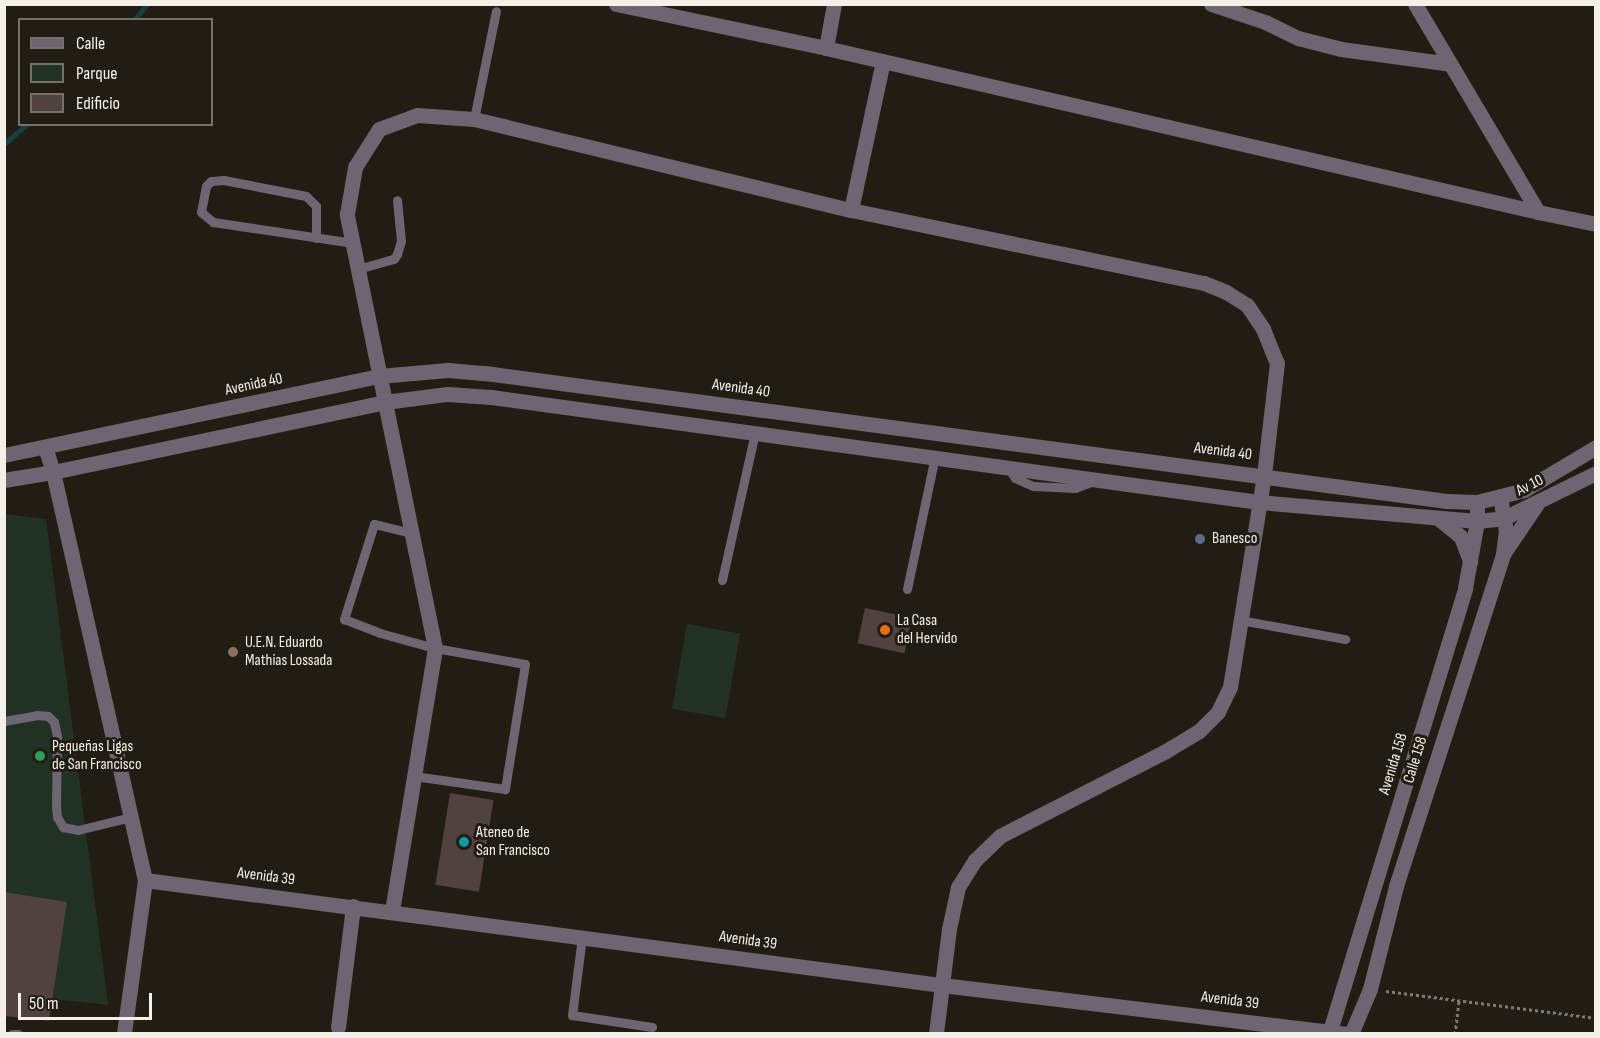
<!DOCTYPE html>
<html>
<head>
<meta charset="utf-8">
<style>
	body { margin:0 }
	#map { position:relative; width:1600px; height:1038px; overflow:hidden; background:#221d12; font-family:"Sofia Sans Condensed",sans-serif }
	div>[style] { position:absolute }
	.green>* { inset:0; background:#213224; transform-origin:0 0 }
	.stream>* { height:5px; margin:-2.5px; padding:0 2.5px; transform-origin:2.5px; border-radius:2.5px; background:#163f42 }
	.building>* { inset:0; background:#51423f; transform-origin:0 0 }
	.path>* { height:3px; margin-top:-1.5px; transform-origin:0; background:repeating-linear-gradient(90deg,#807b72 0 3px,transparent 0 6px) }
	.service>* { height:9px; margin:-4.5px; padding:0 4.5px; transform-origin:4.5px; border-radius:4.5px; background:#6d6571 }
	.minor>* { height:15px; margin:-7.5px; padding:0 7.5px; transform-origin:7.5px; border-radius:7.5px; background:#6d6571 }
	.tertiary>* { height:15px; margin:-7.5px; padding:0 7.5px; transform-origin:7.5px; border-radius:7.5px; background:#6d6571 }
	.dots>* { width:16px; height:16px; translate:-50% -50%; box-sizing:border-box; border:3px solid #221d12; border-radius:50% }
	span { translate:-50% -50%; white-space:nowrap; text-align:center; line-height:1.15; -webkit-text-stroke:6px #221d12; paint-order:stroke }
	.street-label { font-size:16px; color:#f4f0e8 }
	.poi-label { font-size:16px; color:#f4f0e8 }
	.left { translate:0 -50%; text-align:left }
	.frame { position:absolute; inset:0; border:6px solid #f4f0e8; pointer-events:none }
	.legend { position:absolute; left:18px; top:18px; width:195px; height:108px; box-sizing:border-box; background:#221d12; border:2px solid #767168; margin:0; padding:8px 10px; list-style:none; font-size:18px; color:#f4f0e8 }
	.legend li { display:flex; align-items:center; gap:12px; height:30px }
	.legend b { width:30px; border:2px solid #767168 }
	.scale { position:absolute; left:18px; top:993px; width:134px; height:27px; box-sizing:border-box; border:3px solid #f4f0e8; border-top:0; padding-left:8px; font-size:18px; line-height:21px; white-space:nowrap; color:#f4f0e8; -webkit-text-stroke:4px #221d12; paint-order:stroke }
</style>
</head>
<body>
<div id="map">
	<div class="green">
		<div style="clip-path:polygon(5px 514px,46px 519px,108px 1005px,5px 994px)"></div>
		<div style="left:687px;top:624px;width:54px;height:86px;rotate:10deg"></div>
	</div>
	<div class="stream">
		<div style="left:134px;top:20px;width:21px;rotate:-51deg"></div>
		<div style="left:4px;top:144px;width:30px;rotate:-41deg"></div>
	</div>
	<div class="building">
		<div style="left:865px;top:608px;width:48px;height:36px;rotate:12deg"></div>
		<div style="left:450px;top:793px;width:44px;height:93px;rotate:9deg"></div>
		<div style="clip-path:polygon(4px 892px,67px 902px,49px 1021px,4px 1016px)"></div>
	</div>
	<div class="path">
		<div style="left:1386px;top:991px;width:212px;rotate:7.3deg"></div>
		<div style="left:1455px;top:1034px;width:34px;rotate:-83deg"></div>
	</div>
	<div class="service">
		<div style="left:474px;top:119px;width:110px;rotate:-78.5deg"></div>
		<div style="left:316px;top:238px;width:32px;rotate:-90deg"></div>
		<div style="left:316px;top:206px;width:14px;rotate:-135deg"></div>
		<div style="left:306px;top:196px;width:84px;rotate:-169deg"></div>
		<div style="left:224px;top:180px;width:13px;rotate:176deg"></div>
		<div style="left:211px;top:181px;width:7px;rotate:135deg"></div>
		<div style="left:206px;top:186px;width:26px;rotate:101deg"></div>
		<div style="left:201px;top:212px;width:16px;rotate:40deg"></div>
		<div style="left:213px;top:222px;width:142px;rotate:8.5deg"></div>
		<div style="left:358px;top:269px;width:37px;rotate:-16deg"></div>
		<div style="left:394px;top:259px;width:6px;rotate:-59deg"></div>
		<div style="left:397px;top:254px;width:14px;rotate:-73deg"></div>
		<div style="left:401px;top:241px;width:41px;rotate:-95.6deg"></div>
		<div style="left:1008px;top:467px;width:13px;rotate:58deg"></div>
		<div style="left:1015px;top:478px;width:20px;rotate:24deg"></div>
		<div style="left:1033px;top:486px;width:42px;rotate:2.7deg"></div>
		<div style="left:1075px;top:488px;width:19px;rotate:-21deg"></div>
		<div style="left:411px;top:533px;width:38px;rotate:-166deg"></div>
		<div style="left:374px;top:524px;width:100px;rotate:107.5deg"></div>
		<div style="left:344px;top:619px;width:39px;rotate:21deg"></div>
		<div style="left:380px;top:633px;width:57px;rotate:15.3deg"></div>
		<div style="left:435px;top:648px;width:91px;rotate:10.1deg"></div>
		<div style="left:525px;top:664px;width:127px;rotate:99.1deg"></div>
		<div style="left:505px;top:789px;width:92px;rotate:-171.9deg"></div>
		<div style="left:722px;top:580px;width:152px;rotate:-77.4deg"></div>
		<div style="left:907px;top:589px;width:136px;rotate:-78.1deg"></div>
		<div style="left:1240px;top:620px;width:107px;rotate:10.3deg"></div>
		<div style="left:4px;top:721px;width:34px;rotate:-10deg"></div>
		<div style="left:37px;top:715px;width:11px;rotate:5deg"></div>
		<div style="left:48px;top:716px;width:8px;rotate:45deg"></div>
		<div style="left:54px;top:722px;width:14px;rotate:78deg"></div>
		<div style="left:57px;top:736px;width:70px;rotate:90.8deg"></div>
		<div style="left:56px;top:806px;width:11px;rotate:85deg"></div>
		<div style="left:57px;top:817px;width:12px;rotate:59deg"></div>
		<div style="left:63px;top:827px;width:15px;rotate:11deg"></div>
		<div style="left:78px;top:830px;width:55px;rotate:-13.8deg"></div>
		<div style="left:582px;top:937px;width:79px;rotate:97.3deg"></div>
		<div style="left:572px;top:1015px;width:81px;rotate:8.5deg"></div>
		<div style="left:12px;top:1034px;width:6px"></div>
	</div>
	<div class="minor">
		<div style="left:616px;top:4px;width:215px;rotate:11.8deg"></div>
		<div style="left:826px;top:48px;width:731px;rotate:12.97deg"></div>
		<div style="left:1211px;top:4px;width:57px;rotate:18.4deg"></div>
		<div style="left:1265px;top:22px;width:37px;rotate:26deg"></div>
		<div style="left:1298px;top:38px;width:44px;rotate:14.3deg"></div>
		<div style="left:1341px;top:49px;width:110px;rotate:7.8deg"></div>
		<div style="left:1415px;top:4px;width:242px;rotate:59.4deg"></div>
		<div style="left:1538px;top:212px;width:59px;rotate:11.7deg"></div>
		<div style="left:826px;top:48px;width:45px;rotate:-79.7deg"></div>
		<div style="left:851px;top:210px;width:152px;rotate:-77.9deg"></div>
		<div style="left:45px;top:447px;width:26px;rotate:72deg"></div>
		<div style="left:53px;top:472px;width:418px;rotate:77.3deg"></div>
		<div style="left:145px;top:880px;width:155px;rotate:97.8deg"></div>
		<div style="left:145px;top:880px;width:804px;rotate:7.51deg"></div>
		<div style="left:942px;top:985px;width:408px;rotate:6.9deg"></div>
		<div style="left:392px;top:911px;width:266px;rotate:-80.7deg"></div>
		<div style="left:435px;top:648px;width:443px;rotate:-101.5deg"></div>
		<div style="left:347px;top:214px;width:48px;rotate:-80.3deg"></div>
		<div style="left:355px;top:167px;width:45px;rotate:-57.7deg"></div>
		<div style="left:379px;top:129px;width:40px;rotate:-20.2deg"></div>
		<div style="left:417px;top:115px;width:57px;rotate:4deg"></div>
		<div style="left:474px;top:119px;width:388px;rotate:13.6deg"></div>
		<div style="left:851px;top:210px;width:360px;rotate:11.7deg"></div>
		<div style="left:1204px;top:283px;width:24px;rotate:22deg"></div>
		<div style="left:1226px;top:292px;width:25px;rotate:32deg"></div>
		<div style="left:1247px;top:305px;width:29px;rotate:56deg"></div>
		<div style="left:1263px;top:329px;width:37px;rotate:68deg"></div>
		<div style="left:1277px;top:363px;width:113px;rotate:96.6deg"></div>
		<div style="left:1264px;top:475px;width:215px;rotate:99.1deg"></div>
		<div style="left:1230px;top:687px;width:28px;rotate:116deg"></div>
		<div style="left:1218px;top:712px;width:27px;rotate:135deg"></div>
		<div style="left:1199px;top:731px;width:39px;rotate:149deg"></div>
		<div style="left:1166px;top:751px;width:186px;rotate:152.9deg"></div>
		<div style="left:1000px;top:836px;width:35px;rotate:136deg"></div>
		<div style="left:975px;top:860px;width:32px;rotate:122deg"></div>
		<div style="left:958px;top:887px;width:43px;rotate:102.1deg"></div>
		<div style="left:949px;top:929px;width:106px;rotate:97.1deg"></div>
		<div style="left:338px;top:1027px;width:122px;rotate:-82.9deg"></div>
		<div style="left:1329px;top:1034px;width:466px;rotate:-73deg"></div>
		<div style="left:1465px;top:588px;width:68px;rotate:-79.8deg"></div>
		<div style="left:1477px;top:521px;width:19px;rotate:-90deg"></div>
		<div style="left:1351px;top:1034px;width:49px;rotate:-67.1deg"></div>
		<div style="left:1370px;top:989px;width:106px;rotate:-75.8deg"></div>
		<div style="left:1396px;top:886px;width:349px;rotate:-72.1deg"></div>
		<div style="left:1503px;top:554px;width:23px;rotate:-83deg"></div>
		<div style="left:1506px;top:531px;width:35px;rotate:-100deg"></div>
	</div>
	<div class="tertiary">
		<div style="left:4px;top:455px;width:383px;rotate:-11.9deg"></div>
		<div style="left:379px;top:376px;width:69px;rotate:-5deg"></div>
		<div style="left:448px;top:370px;width:37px;rotate:5deg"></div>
		<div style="left:485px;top:373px;width:970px;rotate:7.58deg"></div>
		<div style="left:1447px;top:501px;width:30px;rotate:2deg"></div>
		<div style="left:1477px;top:502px;width:49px;rotate:-14.3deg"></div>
		<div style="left:1524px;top:490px;width:84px;rotate:-30.8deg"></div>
		<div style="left:4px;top:480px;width:50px;rotate:-9.3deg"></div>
		<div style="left:53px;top:472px;width:339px;rotate:-11.9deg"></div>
		<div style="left:385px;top:402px;width:63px;rotate:-7.4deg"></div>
		<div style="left:447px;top:394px;width:44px;rotate:3.9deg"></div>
		<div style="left:491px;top:397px;width:775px;rotate:7.79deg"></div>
		<div style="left:1259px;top:502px;width:219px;rotate:5deg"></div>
		<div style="left:1477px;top:521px;width:27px;rotate:-6deg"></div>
		<div style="left:1504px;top:518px;width:102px;rotate:-26.1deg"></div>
		<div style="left:1439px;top:519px;width:28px;rotate:39deg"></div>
		<div style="left:1461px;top:537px;width:26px;rotate:69deg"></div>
		<div style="left:1503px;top:554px;width:60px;rotate:-55.8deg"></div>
	</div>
	<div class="dots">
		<div style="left:1200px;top:539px;background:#5c6f8a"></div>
		<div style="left:885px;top:630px;background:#e8710a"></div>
		<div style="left:233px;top:652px;background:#8d6e63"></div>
		<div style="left:40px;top:756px;background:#2e9e5b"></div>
		<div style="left:464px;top:842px;background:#0f9aa8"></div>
	</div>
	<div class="street-label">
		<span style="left:254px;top:385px;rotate:-12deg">Avenida 40</span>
		<span style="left:741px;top:389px;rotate:8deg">Avenida 40</span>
		<span style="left:1223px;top:452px;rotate:7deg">Avenida 40</span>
		<span style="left:1530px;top:486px;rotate:-27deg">Av 10</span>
		<span style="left:1416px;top:760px;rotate:-73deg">Calle 158</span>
		<span style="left:1394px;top:764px;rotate:-73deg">Avenida 158</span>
		<span style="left:266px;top:877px;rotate:7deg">Avenida 39</span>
		<span style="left:748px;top:941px;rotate:8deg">Avenida 39</span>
		<span style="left:1230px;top:1001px;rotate:7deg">Avenida 39</span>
	</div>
	<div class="poi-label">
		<span class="left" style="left:1212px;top:539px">Banesco</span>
		<span class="left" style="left:897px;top:630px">La Casa<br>del Hervido</span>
		<span class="left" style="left:245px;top:652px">U.E.N. Eduardo<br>Mathias Lossada</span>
		<span class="left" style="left:52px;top:756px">Pequeñas Ligas<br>de San Francisco</span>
		<span class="left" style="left:476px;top:842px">Ateneo de<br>San Francisco</span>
	</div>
	<div class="frame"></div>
	<ul class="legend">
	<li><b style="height:8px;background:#6d6571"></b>Calle</li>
	<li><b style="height:16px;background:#213224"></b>Parque</li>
	<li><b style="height:16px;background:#51423f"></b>Edificio</li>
	</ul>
	<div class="scale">50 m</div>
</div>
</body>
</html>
